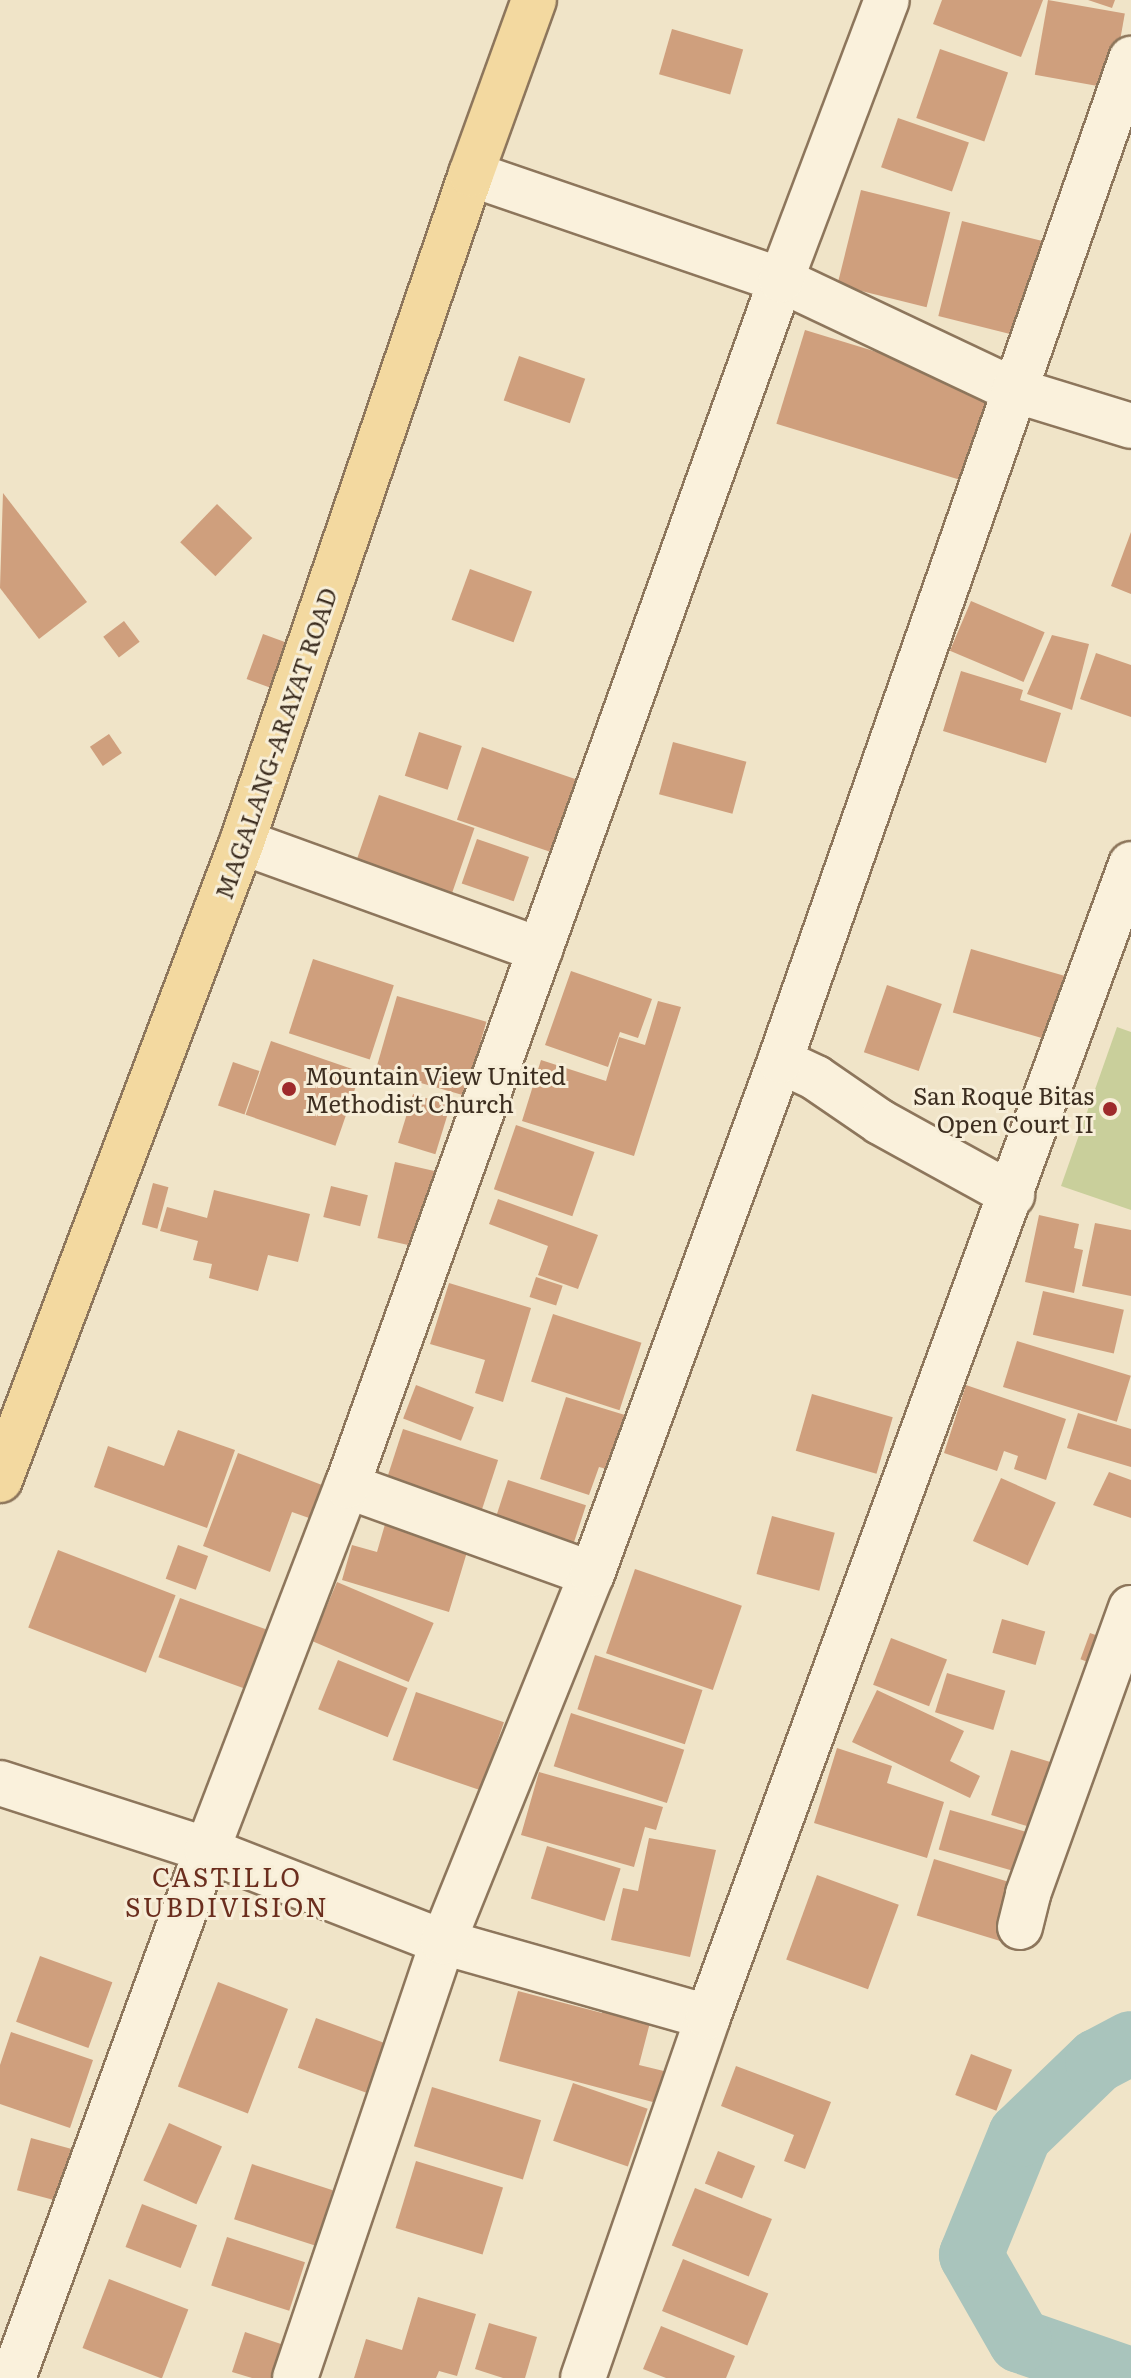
<!DOCTYPE html>
<html>
<head>
<meta charset="utf-8">
<style>
	body { margin:0 }
	#map { position:relative; width:1131px; height:2378px; overflow:hidden; background:#f0e4c8; font-family:Literata,serif }
	div>[style] { position:absolute }
	.green>* { inset:0; background:#c9cf9b }
	.river>* { height:64px; margin:-32px; padding:0 32px; transform-origin:32px; border-radius:32px; background:#a9c4bc }
	.building>* { inset:0; background:#cf9f7d; transform-origin:0 0 }
	.roads { filter:drop-shadow(2px 0 #8d765c) drop-shadow(-2px 0 #8d765c) drop-shadow(0 2px #8d765c) drop-shadow(0 -2px #8d765c) }
	.minor>* { height:44px; margin:-22px; padding:0 22px; transform-origin:22px; border-radius:22px; background:#faf1dc }
	.major>* { height:44px; margin:-22px; padding:0 22px; transform-origin:22px; border-radius:22px; background:#f3d9a0 }
	.dots>* { width:22px; height:22px; translate:-50% -50%; box-sizing:border-box; border:4px solid #f7eed8; border-radius:50% }
	span { translate:-50% -50%; white-space:nowrap; text-align:center; line-height:1.15; -webkit-text-stroke:6px #f7eed8; paint-order:stroke }
	.street-label { font-size:24px; color:#3d2e20 }
	.poi-label { font-size:24px; color:#3d2e20 }
	.left { translate:0 -50%; text-align:left }
	.right { translate:-100% -50%; text-align:right }
	.neighbourhood-label { font-size:26px; color:#6b2e1e; letter-spacing:2px }
</style>
</head>
<body>
<div id="map">
	<div class="green">
		<div style="clip-path:polygon(1117px 1027px,1131px 1032px,1131px 1210px,1061px 1186px)"></div>
	</div>
	<div class="river">
		<div style="left:1127px;top:2378px;width:113px;rotate:-160.9deg"></div>
		<div style="left:1020px;top:2341px;width:99px;rotate:-119.7deg"></div>
		<div style="left:971px;top:2255px;width:130px;rotate:-67.8deg"></div>
		<div style="left:1020px;top:2135px;width:107px;rotate:-43.9deg"></div>
		<div style="left:1097px;top:2061px;width:38px;rotate:-28deg"></div>
	</div>
	<div class="building">
		<div style="clip-path:polygon(942px 0,1043px 0,1021px 57px,933px 24px)"></div>
		<div style="left:1048px;top:0;width:78px;height:76px;rotate:10deg"></div>
		<div style="clip-path:polygon(1088px 0,1115px 0,1112px 8px)"></div>
		<div style="left:672px;top:29px;width:74px;height:47px;rotate:16deg"></div>
		<div style="left:940px;top:49px;width:72px;height:73px;rotate:19deg"></div>
		<div style="left:898px;top:118px;width:75px;height:52px;rotate:19deg"></div>
		<div style="left:861px;top:190px;width:92px;height:98px;rotate:14deg"></div>
		<div style="left:962px;top:221px;width:85px;height:98px;rotate:14deg"></div>
		<div style="left:805px;top:330px;width:202px;height:98px;rotate:17deg"></div>
		<div style="left:519px;top:356px;width:70px;height:47px;rotate:19deg"></div>
		<div style="clip-path:polygon(3px 493px,87px 602px,39px 639px,0 588px)"></div>
		<div style="left:217px;top:504px;width:49px;height:53px;rotate:44deg"></div>
		<div style="clip-path:polygon(1131px 532px,1131px 594px,1111px 586px)"></div>
		<div style="left:470px;top:569px;width:66px;height:54px;rotate:20deg"></div>
		<div style="left:971px;top:601px;width:80px;height:54px;rotate:23deg"></div>
		<div style="left:124px;top:621px;width:26px;height:26px;rotate:53deg"></div>
		<div style="left:263px;top:634px;width:29px;height:48px;rotate:20deg"></div>
		<div style="clip-path:polygon(1052px 635px,1089px 644px,1072px 710px,1027px 694px)"></div>
		<div style="clip-path:polygon(1096px 653px,1131px 665px,1131px 717px,1080px 699px)"></div>
		<div style="clip-path:polygon(961px 671px,1023px 690px,1020px 700px,1061px 713px,1046px 763px,943px 731px)"></div>
		<div style="left:419px;top:732px;width:45px;height:46px;rotate:18deg"></div>
		<div style="left:109px;top:734px;width:23px;height:23px;rotate:56deg"></div>
		<div style="left:673px;top:742px;width:76px;height:54px;rotate:15deg"></div>
		<div style="left:482px;top:747px;width:100px;height:77px;rotate:19deg"></div>
		<div style="left:379px;top:795px;width:101px;height:71px;rotate:19deg"></div>
		<div style="left:477px;top:839px;width:55px;height:47px;rotate:19deg"></div>
		<div style="left:971px;top:949px;width:97px;height:66px;rotate:16deg"></div>
		<div style="left:313px;top:959px;width:85px;height:78px;rotate:18deg"></div>
		<div style="clip-path:polygon(571px 971px,652px 999px,638px 1038px,620px 1032px,608px 1067px,545px 1045px)"></div>
		<div style="left:887px;top:985px;width:58px;height:71px;rotate:19deg"></div>
		<div style="left:397px;top:996px;width:93px;height:77px;rotate:16deg"></div>
		<div style="clip-path:polygon(658px 1001px,681px 1007px,634px 1156px,522px 1121px,541px 1060px,606px 1081px,619px 1037px,645px 1045px)"></div>
		<div style="left:271px;top:1041px;width:95px;height:78px;rotate:19deg"></div>
		<div style="left:233px;top:1062px;width:28px;height:46px;rotate:19deg"></div>
		<div style="left:413px;top:1094px;width:39px;height:51px;rotate:17deg"></div>
		<div style="left:516px;top:1125px;width:83px;height:68px;rotate:19deg"></div>
		<div style="left:395px;top:1162px;width:46px;height:78px;rotate:13deg"></div>
		<div style="left:153px;top:1183px;width:16px;height:43px;rotate:15deg"></div>
		<div style="left:331px;top:1186px;width:38px;height:32px;rotate:14deg"></div>
		<div style="clip-path:polygon(214px 1190px,310px 1214px,298px 1262px,268px 1255px,258px 1291px,209px 1278px,212px 1264px,193px 1260px,198px 1241px,160px 1231px,167px 1207px,207px 1218px)"></div>
		<div style="clip-path:polygon(498px 1199px,598px 1235px,578px 1289px,538px 1275px,548px 1246px,489px 1224px)"></div>
		<div style="clip-path:polygon(1039px 1215px,1079px 1224px,1074px 1248px,1083px 1250px,1074px 1293px,1025px 1282px)"></div>
		<div style="clip-path:polygon(1095px 1223px,1131px 1230px,1131px 1296px,1082px 1286px)"></div>
		<div style="left:536px;top:1277px;width:28px;height:21px;rotate:18deg"></div>
		<div style="clip-path:polygon(449px 1283px,531px 1308px,503px 1402px,475px 1393px,485px 1360px,430px 1344px)"></div>
		<div style="left:1043px;top:1291px;width:83px;height:45px;rotate:13deg"></div>
		<div style="left:553px;top:1314px;width:93px;height:71px;rotate:18deg"></div>
		<div style="left:1017px;top:1341px;width:119px;height:48px;rotate:17deg"></div>
		<div style="left:416px;top:1385px;width:62px;height:36px;rotate:21deg"></div>
		<div style="clip-path:polygon(966px 1385px,1066px 1419px,1046px 1480px,1014px 1469px,1018px 1456px,1004px 1451px,997px 1471px,944px 1453px)"></div>
		<div style="left:812px;top:1394px;width:84px;height:59px;rotate:16deg"></div>
		<div style="clip-path:polygon(566px 1397px,638px 1419px,621px 1473px,599px 1467px,589px 1495px,540px 1479px)"></div>
		<div style="clip-path:polygon(1078px 1413px,1131px 1429px,1131px 1467px,1067px 1448px)"></div>
		<div style="left:403px;top:1429px;width:100px;height:67px;rotate:18deg"></div>
		<div style="clip-path:polygon(178px 1430px,235px 1450px,207px 1528px,94px 1487px,108px 1446px,164px 1466px)"></div>
		<div style="clip-path:polygon(238px 1453px,322px 1485px,309px 1518px,292px 1512px,270px 1572px,203px 1546px)"></div>
		<div style="clip-path:polygon(1109px 1472px,1131px 1480px,1131px 1518px,1093px 1505px)"></div>
		<div style="left:1001px;top:1478px;width:60px;height:69px;rotate:24deg"></div>
		<div style="left:508px;top:1480px;width:82px;height:52px;rotate:18deg"></div>
		<div style="clip-path:polygon(390px 1507px,473px 1532px,449px 1612px,342px 1580px,352px 1545px,377px 1552px)"></div>
		<div style="left:772px;top:1516px;width:65px;height:60px;rotate:15deg"></div>
		<div style="left:178px;top:1545px;width:32px;height:36px;rotate:20deg"></div>
		<div style="left:58px;top:1550px;width:126px;height:83px;rotate:21deg"></div>
		<div style="left:635px;top:1569px;width:113px;height:89px;rotate:19deg"></div>
		<div style="left:337px;top:1582px;width:105px;height:64px;rotate:23deg"></div>
		<div style="left:180px;top:1598px;width:101px;height:63px;rotate:20deg"></div>
		<div style="left:1002px;top:1619px;width:45px;height:35px;rotate:16deg"></div>
		<div style="left:1090px;top:1633px;width:20px;height:28px;rotate:20deg"></div>
		<div style="left:891px;top:1638px;width:60px;height:50px;rotate:21deg"></div>
		<div style="left:595px;top:1655px;width:113px;height:57px;rotate:18deg"></div>
		<div style="left:338px;top:1660px;width:75px;height:53px;rotate:22deg"></div>
		<div style="left:947px;top:1673px;width:61px;height:41px;rotate:17deg"></div>
		<div style="clip-path:polygon(877px 1690px,964px 1731px,950px 1761px,980px 1776px,970px 1798px,852px 1742px)"></div>
		<div style="left:416px;top:1692px;width:93px;height:72px;rotate:19deg"></div>
		<div style="left:571px;top:1713px;width:119px;height:56px;rotate:18deg"></div>
		<div style="clip-path:polygon(837px 1748px,892px 1766px,887px 1783px,944px 1802px,927px 1858px,814px 1823px)"></div>
		<div style="left:1011px;top:1750px;width:59px;height:68px;rotate:17deg"></div>
		<div style="clip-path:polygon(539px 1772px,663px 1807px,656px 1830px,645px 1827px,634px 1867px,521px 1835px)"></div>
		<div style="left:950px;top:1810px;width:90px;height:41px;rotate:16deg"></div>
		<div style="clip-path:polygon(649px 1838px,716px 1850px,690px 1957px,611px 1940px,623px 1888px,638px 1891px)"></div>
		<div style="left:547px;top:1846px;width:77px;height:55px;rotate:17deg"></div>
		<div style="left:934px;top:1859px;width:95px;height:59px;rotate:17deg"></div>
		<div style="left:817px;top:1875px;width:87px;height:90px;rotate:20deg"></div>
		<div style="left:40px;top:1956px;width:77px;height:70px;rotate:20deg"></div>
		<div style="left:218px;top:1982px;width:75px;height:112px;rotate:21deg"></div>
		<div style="clip-path:polygon(518px 1991px,602px 2013px,606px 1998px,653px 2011px,639px 2065px,672px 2073px,664px 2105px,499px 2061px)"></div>
		<div style="left:316px;top:2018px;width:78px;height:53px;rotate:20deg"></div>
		<div style="clip-path:polygon(11px 2032px,93px 2060px,70px 2128px,0 2104px,0 2065px)"></div>
		<div style="left:971px;top:2054px;width:44px;height:44px;rotate:21deg"></div>
		<div style="clip-path:polygon(736px 2066px,831px 2102px,805px 2169px,784px 2161px,794px 2135px,721px 2106px)"></div>
		<div style="left:573px;top:2083px;width:79px;height:61px;rotate:19deg"></div>
		<div style="left:432px;top:2087px;width:114px;height:62px;rotate:17deg"></div>
		<div style="left:169px;top:2123px;width:58px;height:63px;rotate:24deg"></div>
		<div style="left:31px;top:2138px;width:48px;height:54px;rotate:15deg"></div>
		<div style="left:718px;top:2151px;width:40px;height:35px;rotate:22deg"></div>
		<div style="left:416px;top:2161px;width:91px;height:70px;rotate:17deg"></div>
		<div style="left:252px;top:2164px;width:85px;height:58px;rotate:18deg"></div>
		<div style="left:695px;top:2188px;width:83px;height:62px;rotate:22deg"></div>
		<div style="left:142px;top:2204px;width:59px;height:46px;rotate:21deg"></div>
		<div style="left:227px;top:2237px;width:82px;height:51px;rotate:18deg"></div>
		<div style="left:683px;top:2259px;width:92px;height:56px;rotate:22deg"></div>
		<div style="left:109px;top:2279px;width:85px;height:74px;rotate:21deg"></div>
		<div style="clip-path:polygon(418px 2297px,476px 2314px,457px 2376px,439px 2371px,436px 2378px,354px 2378px,366px 2339px,402px 2350px)"></div>
		<div style="clip-path:polygon(489px 2323px,537px 2337px,525px 2378px,503px 2378px,475px 2369px)"></div>
		<div style="clip-path:polygon(661px 2326px,735px 2356px,726px 2378px,666px 2378px,643px 2369px)"></div>
		<div style="clip-path:polygon(245px 2332px,284px 2345px,274px 2378px,252px 2378px,232px 2372px)"></div>
	</div>
	<div class="roads">
		<div class="minor">
			<div style="left:471px;top:174px;width:328px;rotate:18.9deg"></div>
			<div style="left:781px;top:280px;width:258px;rotate:25.3deg"></div>
			<div style="left:1014px;top:390px;width:122px;rotate:17.1deg"></div>
			<div style="left:242px;top:842px;width:317px;rotate:19.9deg"></div>
			<div style="left:780px;top:1061px;width:40px;rotate:25deg"></div>
			<div style="left:816px;top:1078px;width:78px;rotate:34.5deg"></div>
			<div style="left:880px;top:1122px;width:151px;rotate:28.9deg"></div>
			<div style="left:347px;top:1486px;width:260px;rotate:19.8deg"></div>
			<div style="left:0;top:1783px;width:218px;rotate:17.9deg"></div>
			<div style="left:207px;top:1850px;width:253px;rotate:21.3deg"></div>
			<div style="left:443px;top:1942px;width:275px;rotate:15.8deg"></div>
			<div style="left:1020px;top:1927px;width:34px;rotate:-76deg"></div>
			<div style="left:1028px;top:1894px;width:304px;rotate:-70.2deg"></div>
			<div style="left:13px;top:2378px;width:563px;rotate:-69.83deg"></div>
			<div style="left:207px;top:1850px;width:390px;rotate:-69deg"></div>
			<div style="left:347px;top:1486px;width:1282px;rotate:-70.21deg"></div>
			<div style="left:781px;top:280px;width:299px;rotate:-69.3deg"></div>
			<div style="left:295px;top:2378px;width:460px;rotate:-71.3deg"></div>
			<div style="left:443px;top:1942px;width:397px;rotate:-68deg"></div>
			<div style="left:592px;top:1574px;width:546px;rotate:-69.87deg"></div>
			<div style="left:780px;top:1061px;width:1062px;rotate:-70.69deg"></div>
			<div style="left:583px;top:2378px;width:382px;rotate:-70.9deg"></div>
			<div style="left:708px;top:2017px;width:1228px;rotate:-69.85deg"></div>
		</div>
		<div class="major">
			<div style="left:0;top:1480px;width:682px;rotate:-69.23deg"></div>
			<div style="left:242px;top:842px;width:706px;rotate:-71.08deg"></div>
			<div style="left:471px;top:174px;width:185px;rotate:-70.1deg"></div>
		</div>
	</div>
	<div class="dots">
		<div style="left:289px;top:1089px;background:#9e2a2b"></div>
		<div style="left:1110px;top:1109px;background:#9e2a2b"></div>
	</div>
	<div class="street-label">
		<span style="left:275px;top:743px;rotate:-71deg">MAGALANG-ARAYAT ROAD</span>
	</div>
	<div class="poi-label">
		<span class="left" style="left:305px;top:1089px">Mountain View United<br>Methodist Church</span>
		<span class="right" style="left:1094px;top:1109px">San Roque Bitas<br>Open Court II</span>
	</div>
	<div class="neighbourhood-label">
		<span style="left:227px;top:1891px">CASTILLO<br>SUBDIVISION</span>
	</div>
</div>
</body>
</html>
